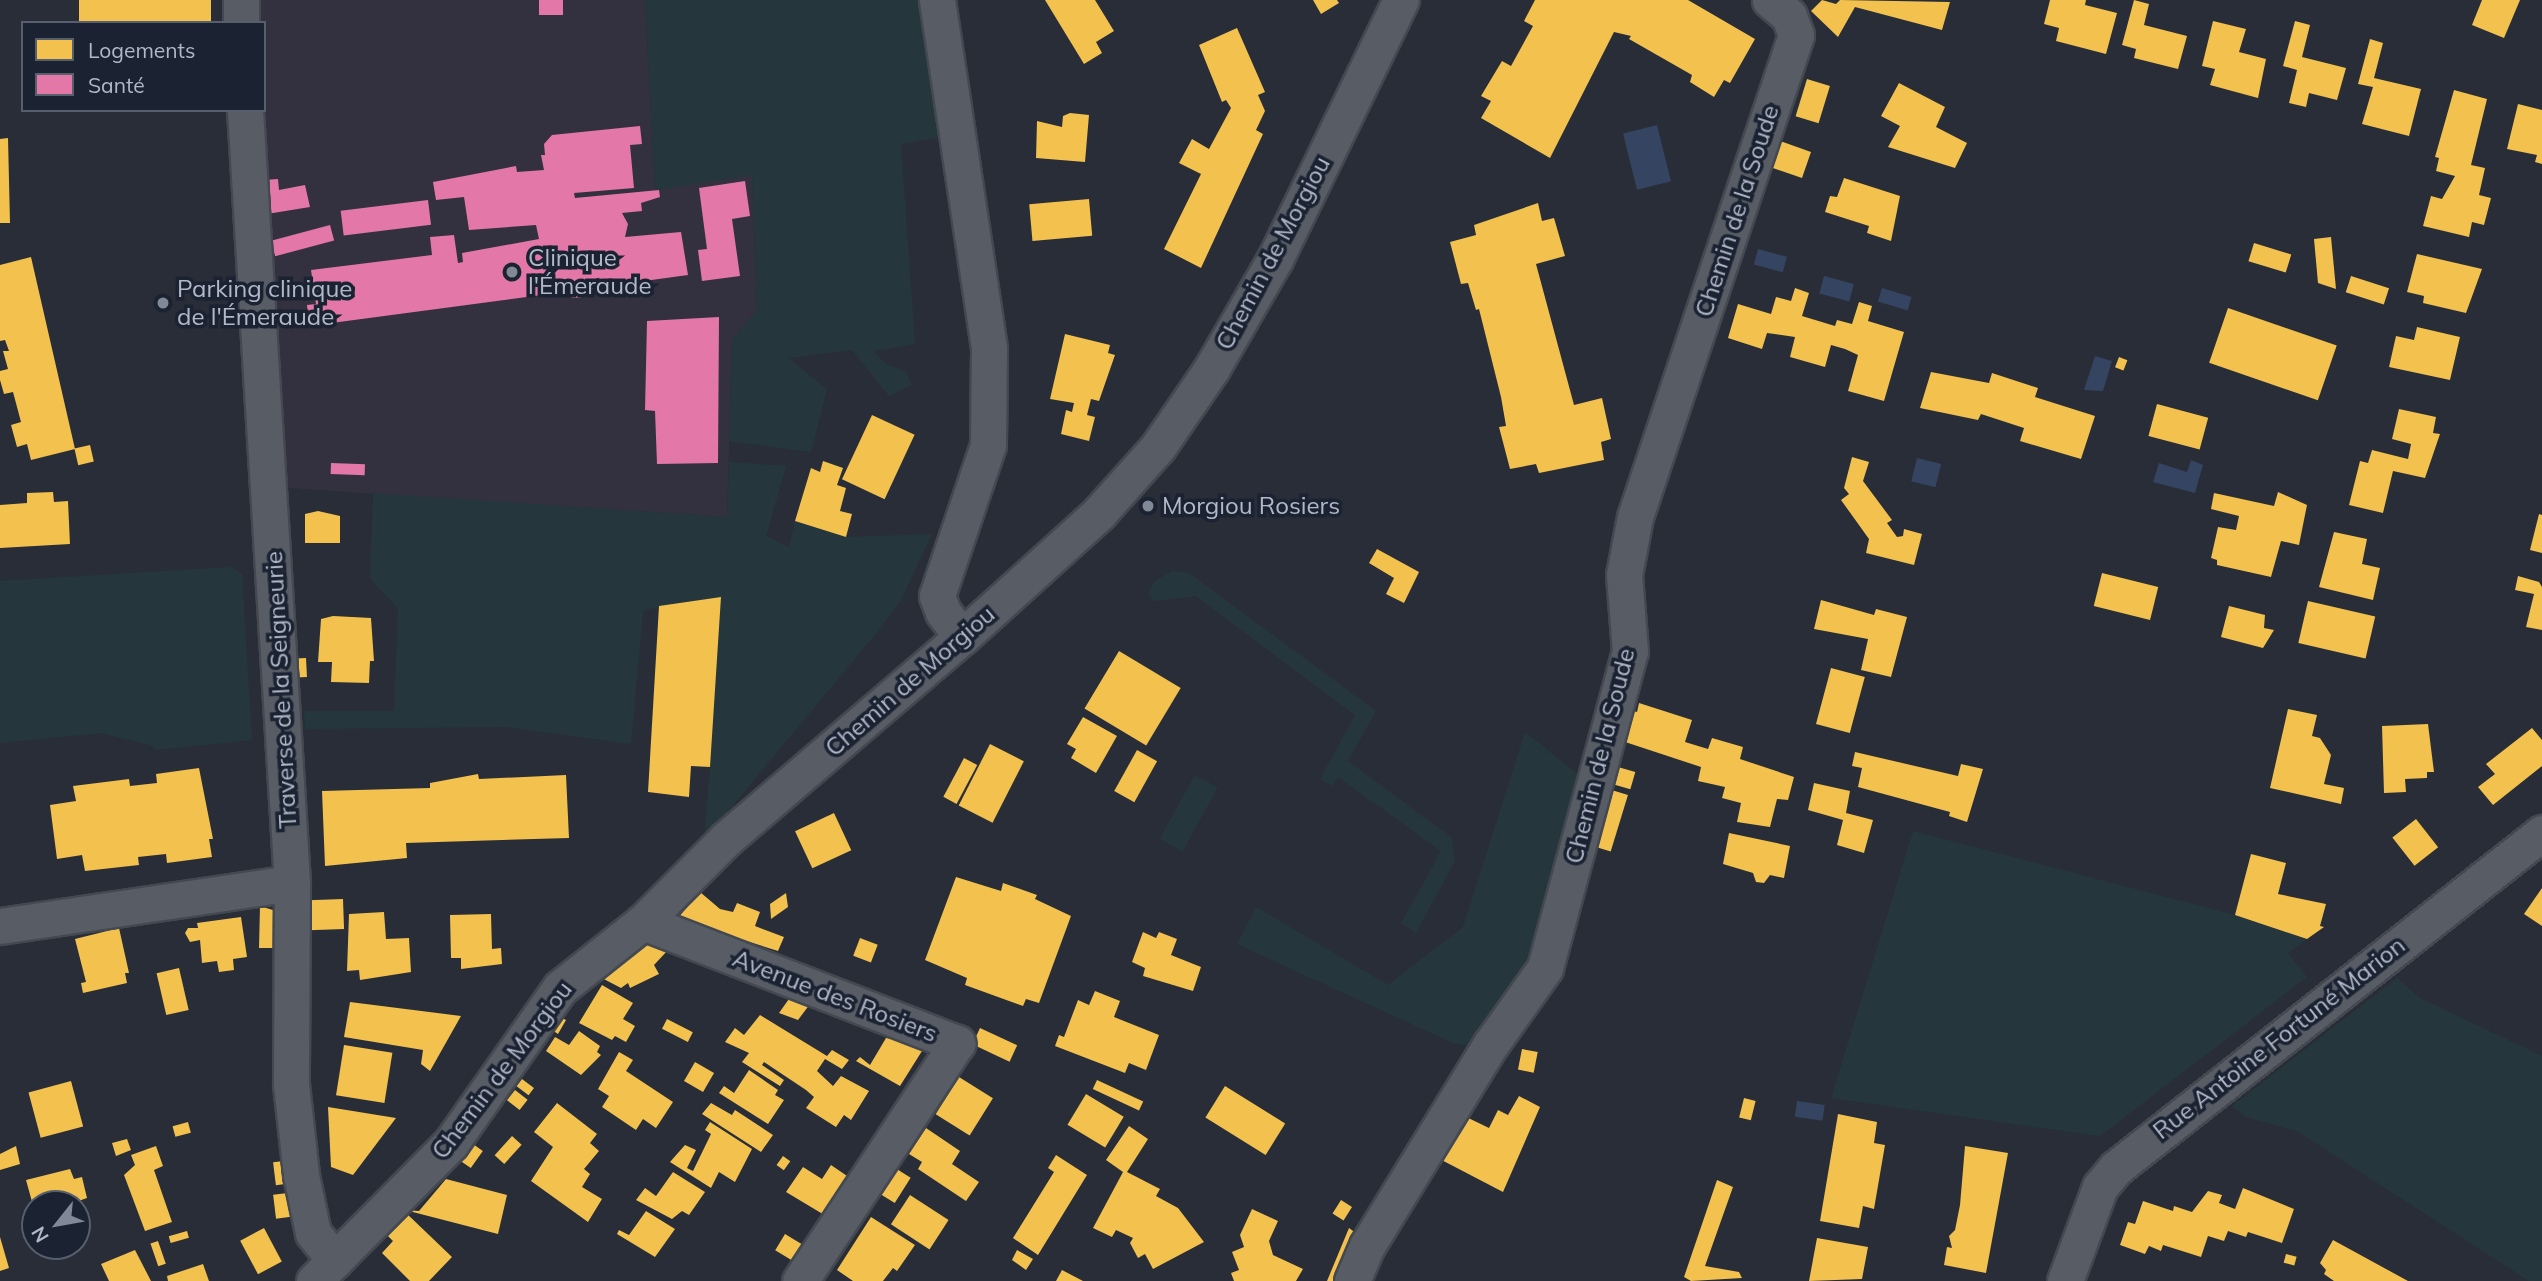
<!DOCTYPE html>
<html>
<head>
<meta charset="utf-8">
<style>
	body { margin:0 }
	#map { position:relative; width:2542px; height:1281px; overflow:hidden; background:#282d37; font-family:Mulish,sans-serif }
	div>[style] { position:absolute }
	.medical>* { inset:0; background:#333140 }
	.green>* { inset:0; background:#25373d; transform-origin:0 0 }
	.water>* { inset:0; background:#344461; transform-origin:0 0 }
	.homes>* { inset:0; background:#f2c14e; transform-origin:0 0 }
	.health>* { inset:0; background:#e377a8; transform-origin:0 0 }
	.roads { filter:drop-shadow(2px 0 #444850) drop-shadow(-2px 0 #444850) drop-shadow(0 2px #444850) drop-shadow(0 -2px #444850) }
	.minor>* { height:35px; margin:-17.5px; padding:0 17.5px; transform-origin:17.5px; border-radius:17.5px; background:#585c65 }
	.dots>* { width:19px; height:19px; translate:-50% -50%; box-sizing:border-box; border:4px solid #1b2332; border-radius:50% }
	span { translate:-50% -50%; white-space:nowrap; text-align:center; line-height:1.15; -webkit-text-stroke:7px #1b2332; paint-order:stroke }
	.street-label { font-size:24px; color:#b1b9c9 }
	.poi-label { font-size:24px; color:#b1b9c9 }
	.left { translate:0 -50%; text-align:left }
	.legend { position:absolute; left:21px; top:21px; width:245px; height:91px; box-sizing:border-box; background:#1b2332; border:2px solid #575f6e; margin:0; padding:9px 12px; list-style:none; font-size:21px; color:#b1b9c9 }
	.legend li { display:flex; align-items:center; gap:14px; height:35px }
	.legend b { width:35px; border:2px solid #575f6e }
	.north { position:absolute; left:21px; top:1190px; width:70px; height:70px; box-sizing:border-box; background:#1b2332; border:2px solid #575f6e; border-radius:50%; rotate:239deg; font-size:19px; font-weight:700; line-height:28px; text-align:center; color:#b1b9c9 }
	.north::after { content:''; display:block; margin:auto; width:24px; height:32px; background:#818896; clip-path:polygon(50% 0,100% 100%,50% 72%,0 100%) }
</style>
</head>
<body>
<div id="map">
	<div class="medical">
		<div style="clip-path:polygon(254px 0,645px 0,655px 189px,752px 175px,757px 310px,732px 340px,727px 517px,288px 488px,272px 336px,258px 110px,264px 110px,264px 23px,254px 23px)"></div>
	</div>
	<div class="green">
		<div style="clip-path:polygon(645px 0,924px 0,941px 137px,901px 144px,915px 344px,874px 351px,886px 364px,906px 372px,912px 385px,889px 396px,852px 350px,788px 358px,827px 389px,811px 452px,729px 441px,732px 340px,757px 310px,752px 175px,655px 190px)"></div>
		<div style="clip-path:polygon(729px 462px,786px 466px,766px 536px,789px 547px,795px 521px,846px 537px,932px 534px,901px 600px,874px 636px,704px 840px,710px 767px,701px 601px,643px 610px,631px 744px,506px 727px,305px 729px,304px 711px,394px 711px,398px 609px,370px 578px,373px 493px,727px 517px)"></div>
		<div style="clip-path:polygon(231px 567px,242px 574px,252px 740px,155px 750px,154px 746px,101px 733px,0 743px,0 581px)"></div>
		<div style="clip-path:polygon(1172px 571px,1189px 573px,1376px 711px,1348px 761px,1452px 838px,1455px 861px,1416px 933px,1401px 923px,1441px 851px,1338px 777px,1333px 786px,1320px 779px,1355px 715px,1196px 596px,1154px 601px,1148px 593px,1154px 582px)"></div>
		<div style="clip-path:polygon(1525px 732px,1584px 779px,1535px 961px,1474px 1047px,1453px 1043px,1237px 944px,1256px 907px,1388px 985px,1463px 927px)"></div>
		<div style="left:1195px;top:775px;width:26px;height:73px;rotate:29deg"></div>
		<div style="clip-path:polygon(1913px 831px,2235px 915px,2307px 939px,2288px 953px,2307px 977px,2100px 1136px,1831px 1098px)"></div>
		<div style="clip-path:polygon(2397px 978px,2420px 998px,2542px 1056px,2542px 1281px,2529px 1281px,2297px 1131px,2246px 1117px,2232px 1106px)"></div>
	</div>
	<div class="water">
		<div style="left:1657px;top:125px;width:58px;height:35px;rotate:76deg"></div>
		<div style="left:1758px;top:249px;width:30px;height:16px;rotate:15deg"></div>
		<div style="left:1824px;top:276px;width:31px;height:18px;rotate:15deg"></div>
		<div style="left:1882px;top:288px;width:31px;height:14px;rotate:17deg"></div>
		<div style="clip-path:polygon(2095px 356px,2112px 361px,2103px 391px,2084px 390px)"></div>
		<div style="left:1917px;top:458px;width:25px;height:24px;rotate:14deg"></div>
		<div style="clip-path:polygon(2191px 460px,2203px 465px,2195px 493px,2153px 482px,2159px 463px,2187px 472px)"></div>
		<div style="left:1797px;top:1101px;width:28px;height:16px;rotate:8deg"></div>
	</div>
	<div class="homes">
		<div style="left:79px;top:0;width:132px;height:23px"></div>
		<div style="clip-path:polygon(1045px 0,1095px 0,1114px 31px,1096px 42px,1102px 53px,1084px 64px)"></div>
		<div style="clip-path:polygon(1313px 0,1337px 0,1339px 3px,1321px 14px)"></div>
		<div style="clip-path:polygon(1535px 0,1688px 0,1755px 39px,1730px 83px,1724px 80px,1714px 97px,1690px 82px,1692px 75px,1629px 39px,1631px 36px,1614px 32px,1550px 158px,1481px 118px,1491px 101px,1481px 96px,1502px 61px,1511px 66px,1533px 26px,1524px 21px)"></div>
		<div style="clip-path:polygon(1822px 0,1836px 4px,1840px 0,1950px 2px,1942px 30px,1855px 7px,1838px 37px,1811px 11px)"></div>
		<div style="clip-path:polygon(2050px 0,2086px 0,2085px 5px,2117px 13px,2106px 54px,2056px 41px,2059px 28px,2044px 24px)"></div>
		<div style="clip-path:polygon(2134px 0,2149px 4px,2144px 25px,2187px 36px,2178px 69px,2134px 58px,2136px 49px,2122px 45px)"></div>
		<div style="clip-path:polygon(2482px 0,2520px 0,2504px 38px,2472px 25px)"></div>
		<div style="clip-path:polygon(2213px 21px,2246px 29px,2239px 52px,2266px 59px,2258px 98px,2210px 85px,2215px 69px,2202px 66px)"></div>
		<div style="clip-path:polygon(2295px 21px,2310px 25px,2302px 57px,2346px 68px,2337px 100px,2309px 93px,2306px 107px,2289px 103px,2297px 70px,2283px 66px)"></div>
		<div style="clip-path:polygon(1237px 28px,1265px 92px,1258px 95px,1265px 111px,1256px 130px,1263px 134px,1201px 268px,1164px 249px,1201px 174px,1179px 163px,1192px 139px,1209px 149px,1231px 108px,1226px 100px,1222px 102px,1199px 45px)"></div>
		<div style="clip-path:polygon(2370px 39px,2383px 43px,2374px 78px,2421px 89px,2409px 136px,2362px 124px,2373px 87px,2358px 84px)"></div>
		<div style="left:1807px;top:79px;width:24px;height:39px;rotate:17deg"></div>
		<div style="clip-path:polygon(1899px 83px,1945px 107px,1936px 127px,1967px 143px,1955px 168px,1888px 147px,1900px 126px,1881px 116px)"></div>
		<div style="clip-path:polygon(2454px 90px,2487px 99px,2471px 165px,2485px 168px,2479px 195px,2491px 198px,2484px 225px,2472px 222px,2469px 237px,2423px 226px,2431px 196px,2442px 199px,2455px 176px,2436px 171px,2439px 158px,2435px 157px)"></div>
		<div style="clip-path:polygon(2518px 104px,2542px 110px,2542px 164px,2535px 162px,2537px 155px,2507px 149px)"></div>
		<div style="clip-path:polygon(1070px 113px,1089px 115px,1085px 162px,1036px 158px,1037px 121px,1062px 127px,1063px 116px)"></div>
		<div style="clip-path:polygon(8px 138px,10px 223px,0 223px,0 139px)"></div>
		<div style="clip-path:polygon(1783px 142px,1811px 152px,1802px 178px,1767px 166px,1775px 143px)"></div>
		<div style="clip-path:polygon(1844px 178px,1900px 196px,1891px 241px,1867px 233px,1869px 226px,1825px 212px,1830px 196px,1837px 197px)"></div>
		<div style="left:1089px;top:199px;width:37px;height:60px;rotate:85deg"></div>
		<div style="clip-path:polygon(1538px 203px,1542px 221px,1554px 218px,1565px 256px,1536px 264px,1574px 405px,1602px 398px,1611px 439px,1601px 442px,1604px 460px,1539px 473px,1536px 464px,1510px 469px,1499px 427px,1506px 426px,1501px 397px,1479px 309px,1476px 310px,1468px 283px,1461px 284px,1450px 242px,1476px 235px,1474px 225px)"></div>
		<div style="clip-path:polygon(2331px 237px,2336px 289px,2318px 283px,2314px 239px)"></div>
		<div style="left:2254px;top:243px;width:39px;height:19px;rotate:17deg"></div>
		<div style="clip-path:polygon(2417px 254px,2482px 269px,2466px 313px,2423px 303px,2424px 296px,2407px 292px)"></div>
		<div style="clip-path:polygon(31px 257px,75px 449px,31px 460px,27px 444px,17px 447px,11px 425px,21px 422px,13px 392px,4px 394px,0 380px,0 371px,8px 369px,3px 351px,9px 351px,5px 340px,0 341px,0 265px)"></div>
		<div style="left:2351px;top:276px;width:40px;height:17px;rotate:18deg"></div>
		<div style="clip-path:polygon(1795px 288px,1809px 293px,1802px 316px,1835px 326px,1837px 320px,1852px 324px,1859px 302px,1872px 306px,1868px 321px,1904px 332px,1884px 401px,1848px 391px,1858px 355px,1845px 349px,1831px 345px,1825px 367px,1790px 357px,1795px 337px,1767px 333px,1762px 349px,1728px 338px,1738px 304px,1771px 314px,1776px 297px,1791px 301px)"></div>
		<div style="left:2228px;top:308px;width:115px;height:58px;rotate:19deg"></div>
		<div style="clip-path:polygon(2417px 327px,2460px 337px,2450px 380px,2389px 367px,2396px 336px,2414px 340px)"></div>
		<div style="clip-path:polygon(1065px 334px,1110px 345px,1108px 353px,1115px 355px,1099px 401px,1091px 399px,1087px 415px,1095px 417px,1089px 441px,1061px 434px,1066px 410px,1072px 412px,1074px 403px,1050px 399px)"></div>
		<div style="left:2119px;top:357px;width:9px;height:11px;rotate:21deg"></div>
		<div style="clip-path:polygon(1931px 372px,1989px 383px,1992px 373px,2038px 388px,2035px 397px,2095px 416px,2081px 459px,2020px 441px,2024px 428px,1981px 414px,1978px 420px,1920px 408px)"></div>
		<div style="left:2157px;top:404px;width:53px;height:33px;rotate:15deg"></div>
		<div style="clip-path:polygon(2399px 409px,2436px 417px,2433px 433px,2440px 434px,2425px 478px,2393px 471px,2383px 513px,2349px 505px,2360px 461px,2368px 463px,2372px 450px,2408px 459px,2411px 444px,2392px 439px)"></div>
		<div style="left:872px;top:415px;width:47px;height:71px;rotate:25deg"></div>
		<div style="left:90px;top:445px;width:17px;height:16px;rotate:77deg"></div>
		<div style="clip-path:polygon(1852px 457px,1869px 462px,1863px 481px,1892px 520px,1887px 523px,1897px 537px,1903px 536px,1904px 529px,1922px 534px,1914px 565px,1866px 553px,1869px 539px,1841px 500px,1849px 494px,1844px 488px)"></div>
		<div style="clip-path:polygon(823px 461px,843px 468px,837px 485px,846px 488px,840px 511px,852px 514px,846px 537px,795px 521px,811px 468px,820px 472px)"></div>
		<div style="clip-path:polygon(53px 492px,54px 502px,68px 501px,70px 544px,0 548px,0 505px,27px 503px,27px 493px)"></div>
		<div style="clip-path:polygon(2278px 492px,2307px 505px,2299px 545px,2281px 541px,2271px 577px,2217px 565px,2217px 560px,2211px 558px,2218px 527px,2236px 530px,2239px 516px,2211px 509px,2214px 493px,2274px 506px)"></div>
		<div style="clip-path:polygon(318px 511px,340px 516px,340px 543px,305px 543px,305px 514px)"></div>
		<div style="clip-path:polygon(2539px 514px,2542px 515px,2542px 553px,2530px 550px)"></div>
		<div style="clip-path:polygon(2334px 532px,2367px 539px,2362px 564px,2380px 568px,2373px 600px,2319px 587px)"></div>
		<div style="clip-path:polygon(1377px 549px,1419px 572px,1404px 603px,1386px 594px,1394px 578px,1369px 563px)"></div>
		<div style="left:2102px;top:573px;width:58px;height:34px;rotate:14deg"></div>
		<div style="clip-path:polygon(2518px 576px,2539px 582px,2542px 587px,2542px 630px,2526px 627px,2534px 594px,2515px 590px)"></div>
		<div style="clip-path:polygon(721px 597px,710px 767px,691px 766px,689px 797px,648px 792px,659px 606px)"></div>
		<div style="clip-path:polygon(1821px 600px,1874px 615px,1876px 609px,1907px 617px,1891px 677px,1861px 670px,1868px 639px,1814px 629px)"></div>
		<div style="left:2308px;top:601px;width:69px;height:43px;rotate:13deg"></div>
		<div style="clip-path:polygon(2229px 606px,2265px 615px,2264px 628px,2274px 630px,2263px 648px,2221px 637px)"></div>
		<div style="clip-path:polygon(333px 616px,371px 618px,374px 661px,370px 661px,369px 683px,331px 682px,332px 662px,318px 662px,321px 619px)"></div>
		<div style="left:1119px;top:651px;width:72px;height:67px;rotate:31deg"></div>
		<div style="left:306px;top:658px;width:19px;height:11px;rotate:87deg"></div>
		<div style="left:1831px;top:668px;width:35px;height:58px;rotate:15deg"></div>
		<div style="clip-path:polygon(1639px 703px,1692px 720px,1685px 742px,1708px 749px,1712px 738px,1743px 747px,1740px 759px,1794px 777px,1788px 800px,1777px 799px,1770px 827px,1737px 822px,1741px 803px,1722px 798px,1725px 787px,1698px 781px,1701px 767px,1616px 739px,1624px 708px,1637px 712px)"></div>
		<div style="clip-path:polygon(2288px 709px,2317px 715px,2312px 736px,2320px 738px,2331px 755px,2324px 784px,2344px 788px,2341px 804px,2270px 788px)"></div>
		<div style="clip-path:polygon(1083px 717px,1117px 736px,1096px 773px,1071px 758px,1076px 749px,1067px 744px)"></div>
		<div style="clip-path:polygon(2428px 724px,2434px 772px,2427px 772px,2427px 778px,2405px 779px,2406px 792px,2384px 793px,2382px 726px)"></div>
		<div style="clip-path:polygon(2532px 728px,2542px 740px,2542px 766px,2493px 805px,2478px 787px,2495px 774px,2486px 764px)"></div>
		<div style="left:990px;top:744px;width:38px;height:69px;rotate:27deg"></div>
		<div style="left:1137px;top:750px;width:23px;height:47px;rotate:29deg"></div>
		<div style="clip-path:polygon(1855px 752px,1958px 776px,1961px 764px,1983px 769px,1967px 822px,1949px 816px,1950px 812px,1858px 787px,1862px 768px,1852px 766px)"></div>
		<div style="left:964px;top:758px;width:15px;height:44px;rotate:28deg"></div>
		<div style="left:1618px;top:767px;width:18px;height:18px;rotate:16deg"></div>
		<div style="clip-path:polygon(199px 768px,213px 839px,209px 839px,212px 857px,167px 863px,166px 854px,138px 857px,139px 865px,85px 871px,82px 855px,57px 859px,50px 805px,76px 801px,73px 786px,129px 779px,130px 786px,157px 783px,156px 774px)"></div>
		<div style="clip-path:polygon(478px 774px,479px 779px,566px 775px,569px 838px,406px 843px,407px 858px,325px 866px,322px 791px,430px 788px,430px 783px)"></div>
		<div style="clip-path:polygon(1814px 783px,1850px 791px,1846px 813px,1873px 820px,1864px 853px,1837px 845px,1843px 820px,1808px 810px)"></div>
		<div style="left:1605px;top:788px;width:24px;height:59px;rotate:17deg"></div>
		<div style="left:834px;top:813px;width:41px;height:43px;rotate:65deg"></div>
		<div style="left:2416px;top:819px;width:36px;height:30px;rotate:52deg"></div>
		<div style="clip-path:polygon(1729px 833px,1790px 846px,1784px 878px,1770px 875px,1764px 883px,1756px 882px,1753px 873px,1723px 864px)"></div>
		<div style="clip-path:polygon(2251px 854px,2286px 863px,2278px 894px,2326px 904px,2320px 926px,2324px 927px,2307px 939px,2235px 915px)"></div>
		<div style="clip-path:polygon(956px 877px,1001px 891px,1003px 883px,1037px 895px,1035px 899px,1071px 916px,1039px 1003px,1026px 999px,1023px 1006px,965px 985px,967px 978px,925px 960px)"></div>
		<div style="clip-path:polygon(706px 884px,700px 892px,720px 909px,733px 912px,737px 903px,760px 912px,755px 926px,784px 937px,778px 951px,677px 919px,695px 898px,690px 895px)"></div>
		<div style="clip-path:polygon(2542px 888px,2542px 926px,2524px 914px)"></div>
		<div style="clip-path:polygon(786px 893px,788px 907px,771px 919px,770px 904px)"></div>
		<div style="left:343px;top:899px;width:30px;height:35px;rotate:88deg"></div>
		<div style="clip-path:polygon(260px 906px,276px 911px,273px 948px,259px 948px)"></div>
		<div style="clip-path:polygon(384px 912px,386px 939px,409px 938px,411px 972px,360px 980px,359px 970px,347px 971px,349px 914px)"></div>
		<div style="clip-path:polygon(491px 914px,492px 949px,501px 948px,502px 964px,461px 969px,461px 958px,451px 958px,450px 915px)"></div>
		<div style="clip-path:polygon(241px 917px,247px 957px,233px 959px,234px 970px,219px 972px,217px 961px,202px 963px,200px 940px,190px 942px,185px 933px,188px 928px,198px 928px,197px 923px)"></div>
		<div style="clip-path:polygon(119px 928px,129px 973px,125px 973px,127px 983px,83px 993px,81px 983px,86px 982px,75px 939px)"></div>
		<div style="clip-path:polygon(1143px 932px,1156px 938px,1159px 932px,1177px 939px,1171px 955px,1201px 967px,1193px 991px,1143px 976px,1145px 968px,1132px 962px)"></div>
		<div style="left:860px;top:938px;width:19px;height:19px;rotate:21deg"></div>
		<div style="clip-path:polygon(652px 940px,669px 949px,654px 965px,659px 974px,630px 988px,628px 983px,621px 988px,598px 976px)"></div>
		<div style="left:179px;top:968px;width:43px;height:23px;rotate:77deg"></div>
		<div style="clip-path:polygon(602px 985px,633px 1003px,623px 1019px,635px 1026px,626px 1042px,615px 1036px,612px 1040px,579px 1023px)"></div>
		<div style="clip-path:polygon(796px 989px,816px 996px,798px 1020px,779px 1013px)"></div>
		<div style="clip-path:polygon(1095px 991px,1120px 1001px,1114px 1017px,1159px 1035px,1146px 1070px,1129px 1063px,1125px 1073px,1055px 1046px,1059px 1035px,1064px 1037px,1078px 1000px,1089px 1005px)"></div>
		<div style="clip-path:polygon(350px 1002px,461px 1016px,430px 1071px,421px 1064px,423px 1050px,344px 1037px)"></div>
		<div style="clip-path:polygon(558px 1008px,565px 1012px,562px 1018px,566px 1020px,558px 1034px,552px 1030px,549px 1035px,543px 1031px)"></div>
		<div style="clip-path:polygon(760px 1015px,827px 1056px,832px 1050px,849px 1060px,842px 1069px,825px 1059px,817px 1071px,833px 1086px,841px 1076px,869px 1091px,851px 1120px,844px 1115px,836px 1127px,806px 1108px,814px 1097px,806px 1090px,764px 1062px,762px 1065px,784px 1080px,780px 1086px,742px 1062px,749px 1053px,725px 1042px,735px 1028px,744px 1035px)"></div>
		<div style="left:667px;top:1019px;width:29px;height:11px;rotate:27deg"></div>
		<div style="left:980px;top:1028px;width:41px;height:18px;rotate:25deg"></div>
		<div style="clip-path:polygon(901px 1030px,916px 1034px,922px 1051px,900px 1086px,856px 1061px,860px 1057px,870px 1065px,886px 1038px,895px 1039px)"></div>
		<div style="clip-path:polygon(579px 1031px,600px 1046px,597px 1052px,601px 1055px,581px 1075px,546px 1051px,555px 1037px,569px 1045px)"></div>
		<div style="left:344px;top:1045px;width:49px;height:51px;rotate:9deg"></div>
		<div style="left:1522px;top:1049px;width:16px;height:21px;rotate:11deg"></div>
		<div style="clip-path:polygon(619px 1052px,633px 1060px,626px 1071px,673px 1102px,656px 1128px,643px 1119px,636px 1130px,602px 1107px,609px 1096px,598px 1089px)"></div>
		<div style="left:695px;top:1062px;width:22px;height:22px;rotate:30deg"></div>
		<div style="clip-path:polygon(749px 1070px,778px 1090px,775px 1095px,784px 1100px,768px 1124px,719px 1093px,724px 1086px,734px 1093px)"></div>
		<div style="left:959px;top:1077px;width:40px;height:44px;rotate:32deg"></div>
		<div style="left:522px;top:1079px;width:15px;height:9px;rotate:37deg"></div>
		<div style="left:1097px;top:1080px;width:51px;height:10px;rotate:25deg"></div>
		<div style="left:71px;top:1081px;width:47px;height:44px;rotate:75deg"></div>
		<div style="left:1225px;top:1086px;width:71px;height:37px;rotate:32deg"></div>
		<div style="left:515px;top:1090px;width:16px;height:13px;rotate:38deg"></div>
		<div style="left:1086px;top:1094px;width:44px;height:36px;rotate:31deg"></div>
		<div style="clip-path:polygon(1519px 1096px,1540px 1107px,1503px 1192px,1432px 1155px,1458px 1113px,1489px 1128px,1498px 1110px,1508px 1115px)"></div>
		<div style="left:1744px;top:1098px;width:12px;height:20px;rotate:14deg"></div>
		<div style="clip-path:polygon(557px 1103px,597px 1134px,590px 1143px,599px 1151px,584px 1169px,590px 1174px,582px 1187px,602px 1199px,588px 1222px,531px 1181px,553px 1147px,534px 1132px)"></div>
		<div style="clip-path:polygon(711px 1103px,732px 1115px,735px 1110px,773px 1135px,761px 1152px,702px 1114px)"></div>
		<div style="clip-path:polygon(328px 1107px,396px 1118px,353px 1175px,331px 1167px)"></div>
		<div style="clip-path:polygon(1838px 1114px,1877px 1122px,1874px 1143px,1885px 1145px,1874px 1209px,1863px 1206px,1859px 1228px,1820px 1221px)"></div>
		<div style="left:188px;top:1122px;width:11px;height:16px;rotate:75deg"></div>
		<div style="clip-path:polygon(710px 1122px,752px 1149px,735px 1182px,719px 1172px,711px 1188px,670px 1162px,685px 1145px,696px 1150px,687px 1168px,693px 1171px,711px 1134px,705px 1130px)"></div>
		<div style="clip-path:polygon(1129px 1126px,1148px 1139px,1127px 1172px,1160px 1189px,1156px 1196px,1178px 1208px,1204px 1242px,1153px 1269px,1145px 1254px,1138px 1258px,1130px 1243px,1133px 1238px,1116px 1230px,1112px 1237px,1093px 1228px,1123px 1172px,1106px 1160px)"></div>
		<div style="clip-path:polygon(926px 1128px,960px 1151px,952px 1164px,979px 1182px,966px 1201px,918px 1169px,922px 1162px,909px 1154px)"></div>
		<div style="left:512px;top:1136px;width:13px;height:26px;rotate:42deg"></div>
		<div style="clip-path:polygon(127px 1139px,131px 1150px,116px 1156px,112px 1143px)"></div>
		<div style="left:473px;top:1144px;width:12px;height:21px;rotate:35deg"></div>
		<div style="clip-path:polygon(16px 1146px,20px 1164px,0 1170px,0 1154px)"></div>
		<div style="clip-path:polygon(156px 1146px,163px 1166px,154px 1170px,172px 1222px,145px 1231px,124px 1175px,135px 1165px,131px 1155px)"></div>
		<div style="clip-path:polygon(1965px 1146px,2008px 1153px,1986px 1273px,1944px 1265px,1947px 1247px,1952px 1248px,1949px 1236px,1955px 1230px,1960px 1205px)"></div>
		<div style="clip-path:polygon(1056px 1155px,1087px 1175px,1038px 1255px,1013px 1238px,1054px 1172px,1048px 1168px)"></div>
		<div style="left:783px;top:1156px;width:9px;height:11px;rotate:36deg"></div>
		<div style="left:284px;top:1161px;width:23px;height:11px;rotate:83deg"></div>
		<div style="clip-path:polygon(831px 1165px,850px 1178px,826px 1216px,786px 1192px,803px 1167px,822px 1179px)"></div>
		<div style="left:892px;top:1166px;width:22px;height:30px;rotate:32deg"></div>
		<div style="clip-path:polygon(70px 1169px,74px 1179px,82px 1177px,87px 1198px,70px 1204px,35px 1204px,34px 1209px,26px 1180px)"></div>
		<div style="clip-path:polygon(673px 1172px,705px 1192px,689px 1215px,682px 1211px,672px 1219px,636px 1200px,645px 1188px,656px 1196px)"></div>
		<div style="clip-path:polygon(446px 1179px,507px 1195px,498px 1234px,405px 1210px,419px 1211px)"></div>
		<div style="clip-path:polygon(1717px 1180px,1733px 1187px,1705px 1266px,1739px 1272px,1742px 1278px,1691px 1281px,1684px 1277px)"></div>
		<div style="clip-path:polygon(2243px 1188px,2294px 1209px,2282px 1243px,2248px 1232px,2246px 1237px,2228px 1231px,2224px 1241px,2208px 1236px,2201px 1257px,2163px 1245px,2161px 1251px,2149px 1246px,2145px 1254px,2120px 1245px,2128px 1222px,2135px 1224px,2143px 1201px,2173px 1211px,2174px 1206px,2192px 1212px,2208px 1191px,2222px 1195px,2219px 1203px,2235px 1209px)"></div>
		<div style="left:288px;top:1193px;width:24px;height:15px;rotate:83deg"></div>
		<div style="left:910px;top:1195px;width:46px;height:35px;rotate:33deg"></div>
		<div style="left:1341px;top:1200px;width:13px;height:16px;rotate:32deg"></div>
		<div style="clip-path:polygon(1252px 1209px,1278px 1221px,1269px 1241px,1273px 1255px,1303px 1269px,1296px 1281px,1234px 1281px,1231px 1273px,1239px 1270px,1232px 1252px,1244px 1247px,1240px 1235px)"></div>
		<div style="clip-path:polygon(404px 1211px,452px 1257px,429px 1281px,410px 1281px,382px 1253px,393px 1241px,383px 1231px)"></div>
		<div style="clip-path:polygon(646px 1211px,675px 1229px,655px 1257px,617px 1234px,619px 1230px,629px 1235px)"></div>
		<div style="clip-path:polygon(871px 1217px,915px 1245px,897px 1271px,893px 1268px,883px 1281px,853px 1281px,837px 1270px)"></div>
		<div style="left:264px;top:1228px;width:38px;height:27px;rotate:62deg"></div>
		<div style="clip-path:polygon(1349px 1228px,1361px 1237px,1342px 1281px,1327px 1281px)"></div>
		<div style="left:187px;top:1231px;width:7px;height:19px;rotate:74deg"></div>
		<div style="left:785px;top:1234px;width:26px;height:19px;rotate:31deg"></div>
		<div style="clip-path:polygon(0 1237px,9px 1268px,0 1271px)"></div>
		<div style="clip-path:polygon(1817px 1238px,1868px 1247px,1862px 1279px,1809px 1281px)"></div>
		<div style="clip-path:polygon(2333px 1240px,2408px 1281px,2334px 1281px,2324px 1274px,2326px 1270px,2320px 1263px)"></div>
		<div style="left:158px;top:1241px;width:24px;height:8px;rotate:71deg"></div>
		<div style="clip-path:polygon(135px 1250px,151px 1281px,109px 1281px,101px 1264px)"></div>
		<div style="clip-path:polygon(1017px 1250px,1033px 1259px,1026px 1270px,1012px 1260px)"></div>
		<div style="left:2286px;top:1254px;width:11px;height:9px;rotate:15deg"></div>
		<div style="clip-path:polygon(203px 1264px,209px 1281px,168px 1281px,167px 1276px)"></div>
		<div style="clip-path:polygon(1062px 1270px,1083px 1281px,1056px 1281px)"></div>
	</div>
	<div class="health">
		<div style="left:539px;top:0;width:24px;height:15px"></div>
		<div style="clip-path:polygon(640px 126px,642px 144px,630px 145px,634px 188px,574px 193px,575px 198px,659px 190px,660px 197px,641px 203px,642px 211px,622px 213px,628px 224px,625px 237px,681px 232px,688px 275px,593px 288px,593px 296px,572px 298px,571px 291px,309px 326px,307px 305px,316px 304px,311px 270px,432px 255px,430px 237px,454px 235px,458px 263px,463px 262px,462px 253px,539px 239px,536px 225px,469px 230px,464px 197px,436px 200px,433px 182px,516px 166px,517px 172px,544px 170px,541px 155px,545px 155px,544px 144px,552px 135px)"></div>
		<div style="clip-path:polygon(278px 179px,279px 190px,305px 185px,310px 207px,267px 214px,264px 180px)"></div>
		<div style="clip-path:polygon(745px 181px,750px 216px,732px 219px,740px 276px,702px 281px,698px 250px,707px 249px,699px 188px)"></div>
		<div style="left:428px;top:200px;width:25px;height:88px;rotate:83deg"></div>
		<div style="left:330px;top:225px;width:16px;height:61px;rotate:75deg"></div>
		<div style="clip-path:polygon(719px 317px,718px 463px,657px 464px,655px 411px,645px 410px,647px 321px)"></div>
		<div style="left:331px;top:463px;width:34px;height:11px;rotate:2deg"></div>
	</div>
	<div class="roads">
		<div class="minor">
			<div style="left:937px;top:0;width:353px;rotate:81.5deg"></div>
			<div style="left:989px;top:349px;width:96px;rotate:90.6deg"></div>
			<div style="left:988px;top:445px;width:159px;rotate:108.7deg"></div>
			<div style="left:937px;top:596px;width:17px;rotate:69deg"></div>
			<div style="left:943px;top:612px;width:31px;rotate:53deg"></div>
			<div style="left:241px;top:23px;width:23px;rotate:-90deg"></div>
			<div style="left:245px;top:110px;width:774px;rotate:86.52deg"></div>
			<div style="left:292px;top:883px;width:201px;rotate:90.3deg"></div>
			<div style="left:291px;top:1084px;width:92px;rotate:83.7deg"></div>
			<div style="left:301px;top:1175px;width:59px;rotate:78.3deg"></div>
			<div style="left:313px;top:1233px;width:35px;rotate:51deg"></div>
			<div style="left:643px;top:922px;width:337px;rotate:21.1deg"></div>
			<div style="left:957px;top:1043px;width:285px;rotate:123.4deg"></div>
			<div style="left:0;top:926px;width:295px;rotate:-8.4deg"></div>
			<div style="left:314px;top:1281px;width:194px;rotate:-45.2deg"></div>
			<div style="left:451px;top:1143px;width:189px;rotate:-54.9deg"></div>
			<div style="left:560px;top:988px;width:106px;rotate:-38.5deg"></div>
			<div style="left:643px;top:922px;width:117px;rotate:-45deg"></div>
			<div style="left:726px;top:839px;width:311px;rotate:-40.6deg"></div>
			<div style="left:962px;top:637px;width:185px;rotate:-42.1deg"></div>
			<div style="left:1099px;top:513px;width:89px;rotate:-48.2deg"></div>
			<div style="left:1158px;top:447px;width:96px;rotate:-55.6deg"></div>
			<div style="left:1212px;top:368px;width:126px;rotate:-60deg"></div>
			<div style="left:1275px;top:259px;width:288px;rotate:-64.1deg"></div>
			<div style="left:1352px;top:1281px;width:38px;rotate:-67deg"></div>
			<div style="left:1367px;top:1246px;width:237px;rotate:-58.5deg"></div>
			<div style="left:1491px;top:1044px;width:93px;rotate:-54.6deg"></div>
			<div style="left:1545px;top:968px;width:328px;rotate:-75deg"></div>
			<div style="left:1630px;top:651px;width:76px;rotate:-94.5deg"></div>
			<div style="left:1624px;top:575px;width:59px;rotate:-79.3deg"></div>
			<div style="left:1635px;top:517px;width:508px;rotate:-71.53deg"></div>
			<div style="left:1796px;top:35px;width:20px;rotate:-110deg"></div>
			<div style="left:1789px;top:16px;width:25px;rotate:-140deg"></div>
			<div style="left:2065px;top:1281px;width:100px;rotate:-69.6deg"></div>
			<div style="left:2100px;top:1187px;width:25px;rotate:-50deg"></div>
			<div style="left:2116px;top:1168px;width:542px;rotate:-38.18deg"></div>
		</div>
	</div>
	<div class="dots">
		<div style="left:512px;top:272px;background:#818896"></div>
		<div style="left:163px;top:303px;background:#818896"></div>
		<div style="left:1148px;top:506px;background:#818896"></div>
	</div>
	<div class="street-label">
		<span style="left:1737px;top:211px;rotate:-72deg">Chemin de la Soude</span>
		<span style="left:1273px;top:253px;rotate:-62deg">Chemin de Morgiou</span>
		<span style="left:910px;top:681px;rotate:-41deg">Chemin de Morgiou</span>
		<span style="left:281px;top:690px;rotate:-93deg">Traverse de la Seigneurie</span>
		<span style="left:1600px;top:756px;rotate:-76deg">Chemin de la Soude</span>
		<span style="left:835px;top:996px;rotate:21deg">Avenue des Rosiers</span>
		<span style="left:2279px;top:1038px;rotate:-38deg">Rue Antoine Fortuné Marion</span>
		<span style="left:502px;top:1070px;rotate:-53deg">Chemin de Morgiou</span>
	</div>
	<div class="poi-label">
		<span class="left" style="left:528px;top:272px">Clinique<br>l'Émeraude</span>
		<span class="left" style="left:177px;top:303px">Parking clinique<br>de l'Émeraude</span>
		<span class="left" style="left:1162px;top:506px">Morgiou Rosiers</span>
	</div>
	<ul class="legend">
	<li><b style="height:19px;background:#f2c14e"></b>Logements</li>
	<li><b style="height:19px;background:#e377a8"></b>Santé</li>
	</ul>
	<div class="north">N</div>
</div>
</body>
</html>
